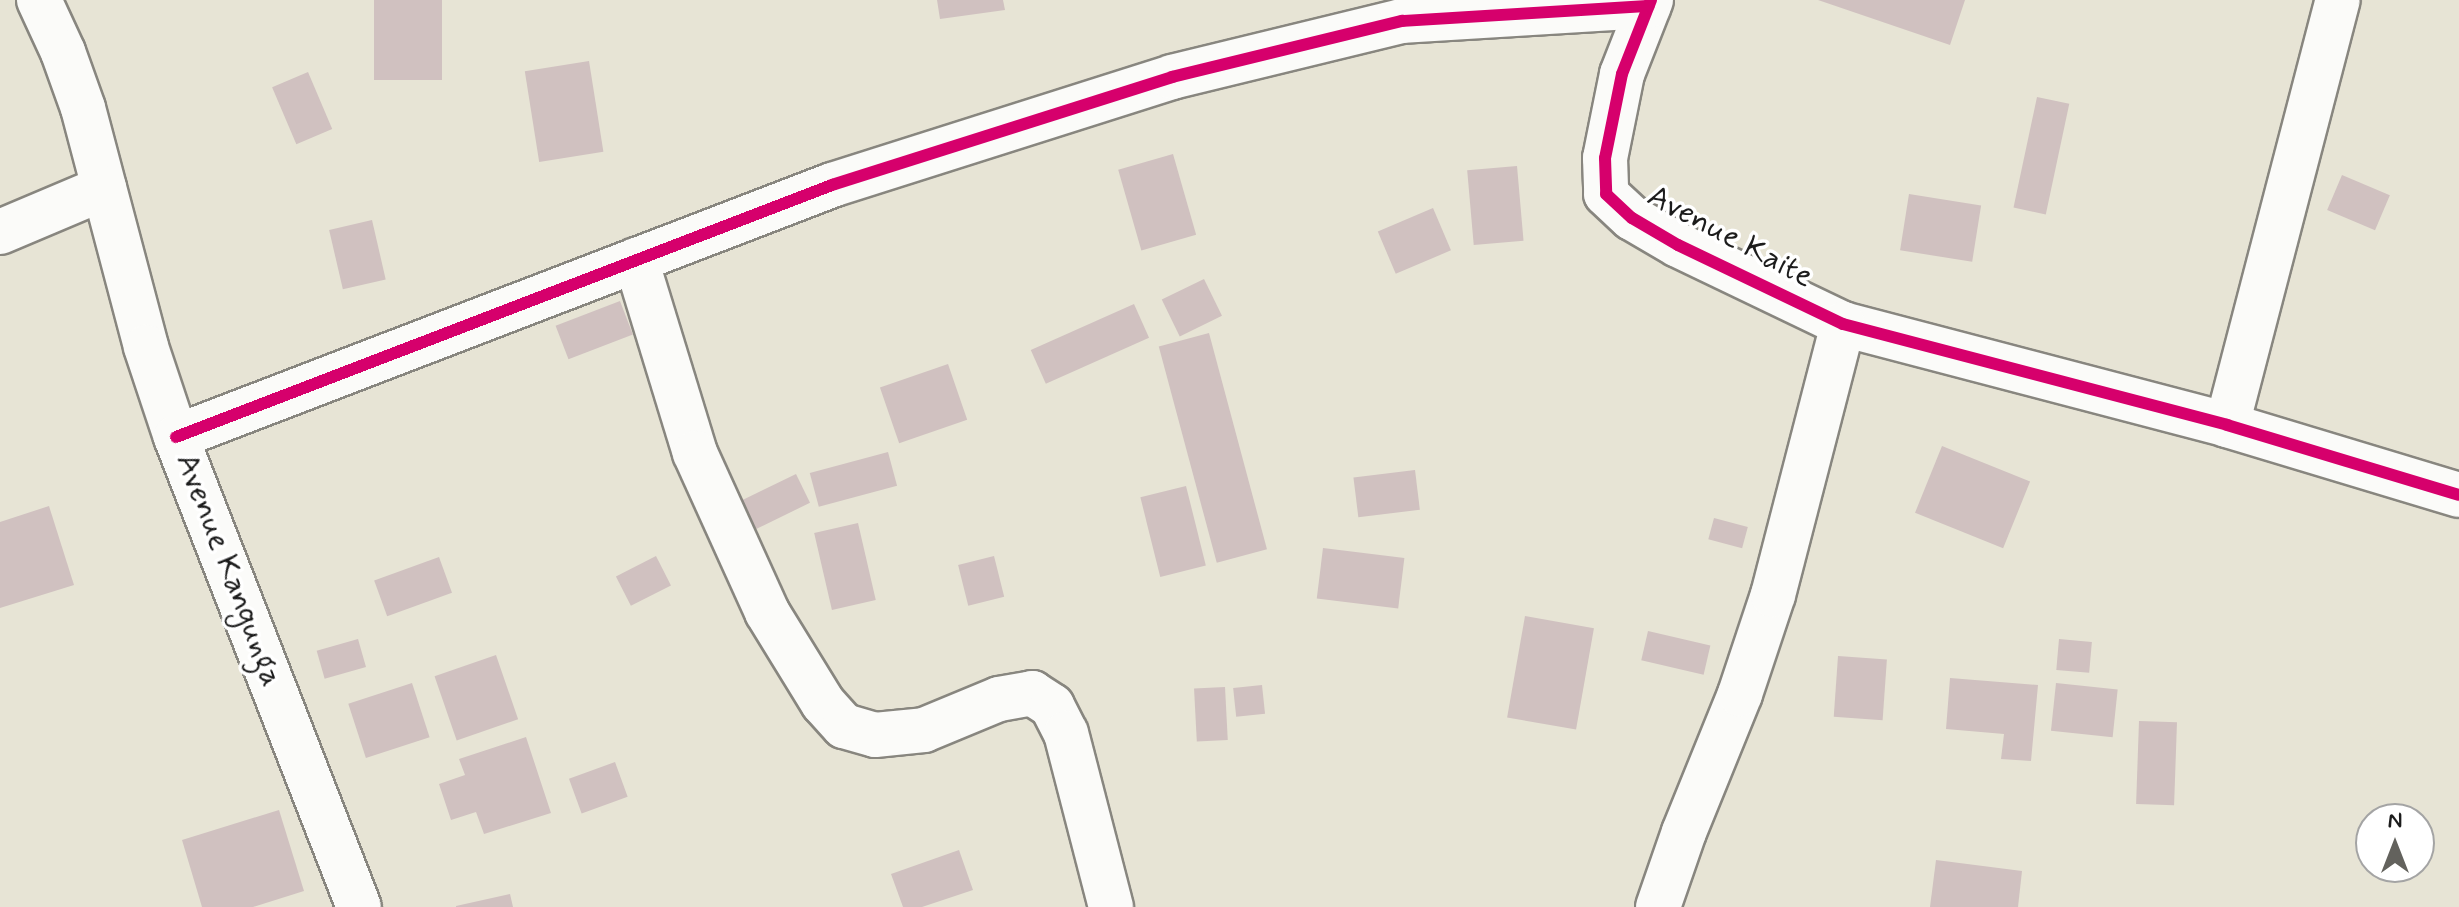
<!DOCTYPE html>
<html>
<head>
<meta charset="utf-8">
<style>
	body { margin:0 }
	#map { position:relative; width:2459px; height:907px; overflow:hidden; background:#e7e4d5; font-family:Mynerve,sans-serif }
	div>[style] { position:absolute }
	.building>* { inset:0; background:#d0c1c0; transform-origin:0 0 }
	.roads { filter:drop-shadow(2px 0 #88867f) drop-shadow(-2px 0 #88867f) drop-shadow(0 2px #88867f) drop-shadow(0 -2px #88867f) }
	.street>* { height:44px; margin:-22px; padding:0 22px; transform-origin:22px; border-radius:22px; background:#fbfbf9 }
	.cycleway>* { height:12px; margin:-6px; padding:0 6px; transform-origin:6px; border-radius:6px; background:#d6006c }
	span { translate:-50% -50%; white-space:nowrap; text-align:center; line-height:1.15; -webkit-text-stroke:7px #fff; paint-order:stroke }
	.street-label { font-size:32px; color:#1c1c1c }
	.north { position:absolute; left:2355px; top:803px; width:80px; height:80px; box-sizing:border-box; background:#fff; border:2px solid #a4a4a4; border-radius:50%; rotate:0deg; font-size:22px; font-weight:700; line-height:32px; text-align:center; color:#1c1c1c }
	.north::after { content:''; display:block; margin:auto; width:28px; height:36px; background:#63625d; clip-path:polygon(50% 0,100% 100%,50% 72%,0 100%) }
</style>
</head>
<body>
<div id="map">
	<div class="building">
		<div style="left:374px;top:0;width:68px;height:80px"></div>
		<div style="clip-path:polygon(937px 0,1003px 0,1005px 10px,940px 19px)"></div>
		<div style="clip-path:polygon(1818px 0,1965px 0,1950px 45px)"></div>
		<div style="left:589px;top:61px;width:92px;height:65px;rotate:81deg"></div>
		<div style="left:308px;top:72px;width:62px;height:39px;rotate:67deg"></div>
		<div style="left:2037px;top:97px;width:33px;height:113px;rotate:12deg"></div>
		<div style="left:1173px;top:154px;width:84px;height:57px;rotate:74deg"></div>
		<div style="left:1517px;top:166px;width:75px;height:50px;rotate:85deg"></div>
		<div style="left:2342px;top:175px;width:52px;height:38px;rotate:23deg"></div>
		<div style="left:1909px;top:194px;width:73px;height:57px;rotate:9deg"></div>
		<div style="left:1433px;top:208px;width:46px;height:60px;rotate:67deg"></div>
		<div style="left:372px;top:220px;width:61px;height:44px;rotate:77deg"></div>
		<div style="left:1204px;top:279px;width:41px;height:47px;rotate:64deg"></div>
		<div style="left:620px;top:301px;width:36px;height:69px;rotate:69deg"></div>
		<div style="left:1134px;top:304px;width:37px;height:113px;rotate:66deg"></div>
		<div style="left:1209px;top:333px;width:224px;height:52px;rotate:75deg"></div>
		<div style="left:948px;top:364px;width:59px;height:72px;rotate:71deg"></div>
		<div style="left:1942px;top:446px;width:95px;height:72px;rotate:22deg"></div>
		<div style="left:888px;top:452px;width:35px;height:81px;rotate:75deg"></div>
		<div style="left:1415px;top:470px;width:40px;height:62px;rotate:83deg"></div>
		<div style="left:796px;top:474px;width:32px;height:60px;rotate:64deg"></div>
		<div style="left:1186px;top:486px;width:82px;height:47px;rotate:76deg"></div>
		<div style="clip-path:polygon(49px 506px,74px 585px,0 608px,0 522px)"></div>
		<div style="left:1714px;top:518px;width:35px;height:22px;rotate:15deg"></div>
		<div style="left:858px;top:523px;width:79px;height:45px;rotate:77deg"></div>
		<div style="left:1323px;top:548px;width:82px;height:51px;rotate:7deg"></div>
		<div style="left:656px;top:556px;width:33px;height:45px;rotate:63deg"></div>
		<div style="left:994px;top:556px;width:42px;height:37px;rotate:76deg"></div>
		<div style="left:439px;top:557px;width:38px;height:69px;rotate:70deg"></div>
		<div style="left:1525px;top:616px;width:70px;height:103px;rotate:10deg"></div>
		<div style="left:1648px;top:631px;width:64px;height:30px;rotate:13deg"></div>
		<div style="left:358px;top:639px;width:29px;height:43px;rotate:74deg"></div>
		<div style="left:2059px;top:639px;width:33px;height:31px;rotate:5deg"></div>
		<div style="left:496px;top:655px;width:68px;height:65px;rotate:71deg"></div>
		<div style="left:1838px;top:656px;width:49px;height:61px;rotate:4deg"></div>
		<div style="clip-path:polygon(1950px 678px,2038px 685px,2031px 761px,2001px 759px,2004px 734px,1946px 729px)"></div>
		<div style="left:412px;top:683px;width:57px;height:67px;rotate:72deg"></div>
		<div style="left:2056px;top:683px;width:62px;height:48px;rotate:6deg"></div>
		<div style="left:1262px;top:685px;width:29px;height:29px;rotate:84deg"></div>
		<div style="left:1225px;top:687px;width:53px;height:31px;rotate:87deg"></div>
		<div style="left:2139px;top:721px;width:38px;height:83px;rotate:2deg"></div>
		<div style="clip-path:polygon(526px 737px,551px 813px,484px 834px,476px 812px,451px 820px,439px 784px,465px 775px,459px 759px)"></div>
		<div style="left:615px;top:762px;width:37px;height:49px;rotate:70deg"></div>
		<div style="clip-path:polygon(279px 810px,304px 891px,253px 907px,202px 907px,182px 840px)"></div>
		<div style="clip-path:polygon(959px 850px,973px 890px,922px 907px,903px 907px,891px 874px)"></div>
		<div style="clip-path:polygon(1936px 860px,2022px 871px,2018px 907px,1930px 907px)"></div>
		<div style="clip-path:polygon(510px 894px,513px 907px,456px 907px,456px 906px)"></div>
	</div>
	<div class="roads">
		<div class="street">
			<div style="left:39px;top:0;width:57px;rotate:65.2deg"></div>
			<div style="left:63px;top:52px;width:59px;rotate:70.3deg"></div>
			<div style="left:83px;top:108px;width:247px;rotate:75.2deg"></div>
			<div style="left:146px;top:347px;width:95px;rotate:71.6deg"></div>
			<div style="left:176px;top:437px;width:504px;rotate:68.73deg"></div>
			<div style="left:1651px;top:0;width:79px;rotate:111.4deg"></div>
			<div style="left:1622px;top:74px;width:86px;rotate:101.4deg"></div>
			<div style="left:1605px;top:158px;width:36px;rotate:88deg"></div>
			<div style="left:1606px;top:194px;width:35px;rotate:43deg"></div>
			<div style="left:1632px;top:218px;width:53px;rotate:30.4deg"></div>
			<div style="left:1678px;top:245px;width:183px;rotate:25.6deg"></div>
			<div style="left:1843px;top:324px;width:397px;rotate:14.7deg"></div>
			<div style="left:2227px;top:425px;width:242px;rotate:16.8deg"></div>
			<div style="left:0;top:232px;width:113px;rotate:-22.9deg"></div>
			<div style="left:636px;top:260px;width:202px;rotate:73deg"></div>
			<div style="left:695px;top:453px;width:175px;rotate:65.6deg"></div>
			<div style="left:767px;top:612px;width:107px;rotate:58.4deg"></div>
			<div style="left:823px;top:703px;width:31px;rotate:48deg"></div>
			<div style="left:844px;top:726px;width:32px;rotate:16deg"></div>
			<div style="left:875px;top:735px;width:49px;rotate:-5.8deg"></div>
			<div style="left:924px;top:730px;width:81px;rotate:-22.5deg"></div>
			<div style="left:999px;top:699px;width:34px;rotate:-10deg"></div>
			<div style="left:1032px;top:693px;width:24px;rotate:33deg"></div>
			<div style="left:1052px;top:706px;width:30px;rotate:63deg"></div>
			<div style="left:1066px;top:733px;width:180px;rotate:75.5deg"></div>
			<div style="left:2227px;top:425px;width:439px;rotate:-75.4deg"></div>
			<div style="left:176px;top:437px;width:703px;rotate:-21.01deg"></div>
			<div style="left:832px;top:185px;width:357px;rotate:-17.6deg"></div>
			<div style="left:1172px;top:77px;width:237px;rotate:-13.7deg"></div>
			<div style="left:1402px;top:21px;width:247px;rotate:-3.5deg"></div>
			<div style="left:1658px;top:907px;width:79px;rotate:-70.9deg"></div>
			<div style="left:1684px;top:832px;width:149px;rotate:-67.9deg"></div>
			<div style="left:1740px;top:694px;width:104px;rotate:-71.6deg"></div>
			<div style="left:1773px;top:595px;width:280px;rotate:-75.5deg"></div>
		</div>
	</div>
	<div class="cycleway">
		<div style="left:1651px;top:0;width:79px;rotate:111.4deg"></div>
		<div style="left:1622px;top:74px;width:86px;rotate:101.4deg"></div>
		<div style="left:1605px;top:158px;width:36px;rotate:88deg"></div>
		<div style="left:1606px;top:194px;width:35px;rotate:43deg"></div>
		<div style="left:1632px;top:218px;width:53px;rotate:30.4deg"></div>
		<div style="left:1678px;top:245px;width:183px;rotate:25.6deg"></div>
		<div style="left:1843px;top:324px;width:397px;rotate:14.7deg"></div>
		<div style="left:2227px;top:425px;width:242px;rotate:16.8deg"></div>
		<div style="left:176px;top:437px;width:703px;rotate:-21.01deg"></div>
		<div style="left:832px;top:185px;width:357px;rotate:-17.6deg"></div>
		<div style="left:1172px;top:77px;width:237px;rotate:-13.7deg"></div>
		<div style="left:1402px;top:21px;width:247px;rotate:-3.5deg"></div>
	</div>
	<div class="street-label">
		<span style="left:1730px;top:237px;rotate:28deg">Avenue Kaite</span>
		<span style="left:229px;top:570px;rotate:69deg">Avenue Kangunga</span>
	</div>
	<div class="north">N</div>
</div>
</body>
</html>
